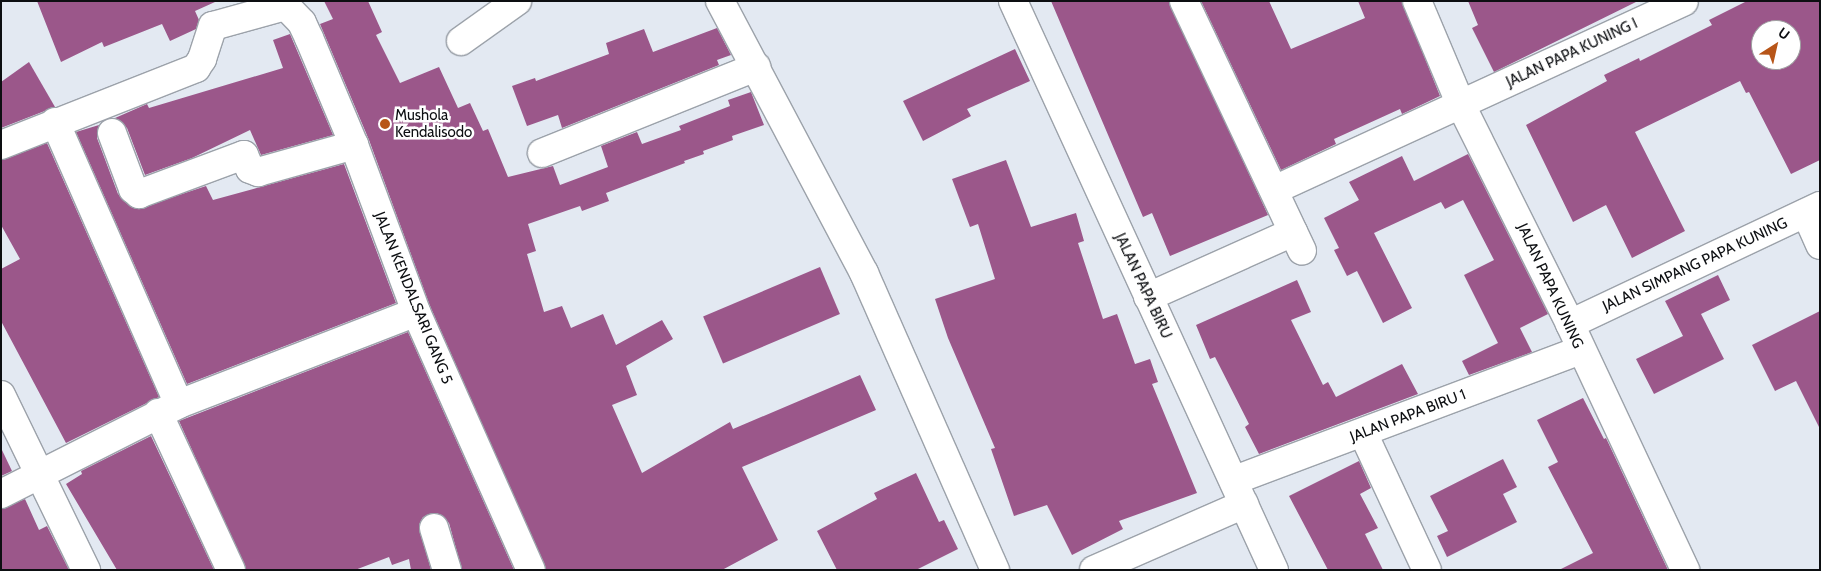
<!DOCTYPE html>
<html>
<head>
<meta charset="utf-8">
<style>
	body { margin:0 }
	#map { position:relative; width:1821px; height:571px; overflow:hidden; background:#e3e9f2; font-family:Cabin,sans-serif }
	div>[style] { position:absolute }
	.building>* { inset:0; background:#9b578a; transform-origin:0 0 }
	.roads { filter:drop-shadow(1px 0 #9ca2aa) drop-shadow(-1px 0 #9ca2aa) drop-shadow(0 1px #9ca2aa) drop-shadow(0 -1px #9ca2aa) }
	.minor>* { height:28px; margin:-14px; padding:0 14px; transform-origin:14px; border-radius:14px; background:#fff }
	.dots>* { width:14px; height:14px; translate:-50% -50%; box-sizing:border-box; border:2px solid #fff; border-radius:50% }
	span { translate:-50% -50%; white-space:nowrap; text-align:center; line-height:1.15; -webkit-text-stroke:5px #fff; paint-order:stroke }
	.street-label { font-size:15px; color:#0d0f12 }
	.poi-label { font-size:15px; color:#0d0f12 }
	.left { translate:0 -50%; text-align:left }
	.frame { position:absolute; inset:0; border:2px solid #0d0f12; pointer-events:none }
	.north { position:absolute; left:1751px; top:20px; width:50px; height:50px; box-sizing:border-box; background:#fff; border:1px solid #9e9fa0; border-radius:50%; rotate:35deg; font-size:14px; font-weight:700; line-height:20px; text-align:center; color:#0d0f12 }
	.north::after { content:''; display:block; margin:auto; width:18px; height:22px; background:#b75518; clip-path:polygon(50% 0,100% 100%,50% 72%,0 100%) }
</style>
</head>
<body>
<div id="map">
	<div class="building">
		<div style="clip-path:polygon(37px 1px,215px 1px,215px 2px,195px 11px,199px 20px,196px 29px,170px 41px,162px 24px,104px 47px,102px 42px,61px 62px)"></div>
		<div style="clip-path:polygon(324px 1px,368px 1px,382px 32px,376px 35px,400px 83px,439px 67px,458px 108px,470px 103px,483px 131px,488px 129px,508px 177px,553px 166px,560px 185px,608px 167px,601px 146px,637px 132px,642px 144px,681px 130px,679px 126px,730px 106px,728px 100px,751px 92px,764px 125px,732px 136px,733px 140px,703px 151px,704px 154px,684px 161px,685px 163px,606px 193px,609px 201px,582px 211px,580px 206px,528px 224px,536px 251px,527px 254px,544px 312px,562px 306px,571px 328px,603px 314px,616px 345px,662px 320px,673px 339px,626px 366px,637px 395px,612px 405px,642px 473px,730px 422px,733px 429px,860px 375px,876px 410px,742px 467px,778px 540px,722px 570px,546px 570px,430px 306px,369px 140px,320px 24px,333px 19px)"></div>
		<div style="clip-path:polygon(1051px 1px,1169px 1px,1268px 215px,1170px 256px,1152px 213px,1143px 217px)"></div>
		<div style="clip-path:polygon(1201px 1px,1269px 1px,1291px 49px,1365px 18px,1358px 1px,1402px 1px,1440px 96px,1402px 114px,1400px 109px,1334px 139px,1336px 144px,1281px 170px)"></div>
		<div style="clip-path:polygon(1468px 1px,1638px 1px,1494px 72px,1472px 28px,1478px 25px)"></div>
		<div style="clip-path:polygon(evenodd,1747px 1px,1820px 1px,1820px 160px,1791px 174px,1749px 92px,1746px 93px,1740px 81px,1635px 132px,1685px 231px,1632px 258px,1606px 205px,1573px 222px,1526px 125px,1607px 81px,1604px 75px,1639px 58px,1640px 61px,1712px 25px,1709px 20px,1747px 1px,1761px 30px,1791px 30px,1791px 60px,1761px 60px,1761px 30px)"></div>
		<div style="clip-path:polygon(717px 28px,731px 55px,717px 60px,719px 65px,562px 128px,558px 115px,527px 126px,512px 86px,535px 78px,536px 81px,609px 54px,606px 43px,644px 29px,653px 52px)"></div>
		<div style="clip-path:polygon(290px 34px,333px 135px,261px 155px,250px 130px,192px 158px,145px 175px,127px 128px,115px 118px,147px 104px,149px 108px,283px 68px,273px 40px)"></div>
		<div style="clip-path:polygon(1015px 49px,1030px 81px,967px 109px,971px 116px,923px 141px,903px 101px)"></div>
		<div style="clip-path:polygon(29px 62px,55px 107px,1px 128px,1px 82px)"></div>
		<div style="clip-path:polygon(99px 125px,97px 138px,118px 194px,137px 209px,206px 186px,213px 200px,344px 164px,396px 303px,187px 384px,76px 132px)"></div>
		<div style="clip-path:polygon(47px 143px,159px 397px,66px 443px,1px 321px,1px 269px,20px 259px,1px 225px,1px 160px)"></div>
		<div style="clip-path:polygon(1468px 154px,1548px 314px,1520px 328px,1532px 352px,1469px 375px,1462px 361px,1498px 343px,1464px 275px,1494px 260px,1463px 200px,1445px 209px,1441px 202px,1374px 233px,1412px 308px,1383px 323px,1357px 271px,1347px 276px,1334px 250px,1339px 248px,1324px 218px,1359px 200px,1349px 182px,1402px 156px,1414px 181px)"></div>
		<div style="clip-path:polygon(1006px 160px,1031px 227px,1076px 213px,1084px 241px,1078px 243px,1103px 319px,1117px 314px,1135px 364px,1150px 359px,1158px 382px,1152px 384px,1197px 493px,1119px 521px,1123px 529px,1072px 555px,1047px 505px,1014px 516px,991px 449px,995px 448px,948px 338px,935px 299px,995px 279px,978px 224px,970px 227px,952px 179px)"></div>
		<div style="left:820px;top:267px;width:51px;height:127px;rotate:67deg"></div>
		<div style="clip-path:polygon(1718px 275px,1730px 300px,1701px 314px,1724px 359px,1654px 394px,1636px 359px,1683px 336px,1665px 301px)"></div>
		<div style="clip-path:polygon(1297px 280px,1311px 312px,1291px 320px,1323px 385px,1328px 382px,1336px 397px,1402px 364px,1418px 394px,1259px 454px,1245px 427px,1249px 424px,1215px 357px,1210px 359px,1196px 325px)"></div>
		<div style="clip-path:polygon(1820px 311px,1820px 429px,1796px 381px,1775px 391px,1752px 345px)"></div>
		<div style="clip-path:polygon(408px 332px,514px 570px,462px 570px,449px 523px,437px 513px,423px 517px,419px 525px,431px 570px,411px 570px,409px 559px,392px 565px,389px 557px,355px 570px,246px 570px,179px 421px)"></div>
		<div style="clip-path:polygon(1583px 398px,1604px 439px,1606px 438px,1668px 570px,1559px 570px,1593px 553px,1548px 467px,1558px 462px,1537px 420px)"></div>
		<div style="clip-path:polygon(151px 436px,214px 570px,117px 570px,66px 484px,82px 474px,81px 471px)"></div>
		<div style="clip-path:polygon(1px 448px,12px 471px,1px 476px)"></div>
		<div style="clip-path:polygon(1503px 459px,1517px 487px,1503px 494px,1517px 522px,1447px 557px,1437px 536px,1448px 531px,1430px 496px)"></div>
		<div style="clip-path:polygon(1359px 461px,1371px 488px,1360px 494px,1378px 528px,1365px 534px,1383px 570px,1328px 570px,1289px 496px)"></div>
		<div style="clip-path:polygon(916px 473px,939px 522px,944px 520px,958px 549px,916px 570px,837px 570px,817px 531px,877px 499px,874px 493px)"></div>
		<div style="clip-path:polygon(25px 499px,39px 530px,47px 526px,69px 570px,1px 570px,1px 509px)"></div>
	</div>
	<div class="roads">
		<div class="minor">
			<div style="left:281px;top:1px;width:30px;rotate:46deg"></div>
			<div style="left:302px;top:23px;width:17px;rotate:65deg"></div>
			<div style="left:309px;top:38px;width:116px;rotate:67.2deg"></div>
			<div style="left:354px;top:145px;width:178px;rotate:69.6deg"></div>
			<div style="left:416px;top:312px;width:282px;rotate:66deg"></div>
			<div style="left:720px;top:1px;width:308px;rotate:62.1deg"></div>
			<div style="left:864px;top:273px;width:325px;rotate:66.2deg"></div>
			<div style="left:1013px;top:1px;width:626px;rotate:65.36deg"></div>
			<div style="left:1184px;top:1px;width:276px;rotate:64.7deg"></div>
			<div style="left:1417px;top:1px;width:113px;rotate:67.1deg"></div>
			<div style="left:1461px;top:105px;width:245px;rotate:63.5deg"></div>
			<div style="left:1570px;top:324px;width:272px;rotate:64.9deg"></div>
			<div style="left:461px;top:41px;width:69px;rotate:-35.5deg"></div>
			<div style="left:55px;top:122px;width:308px;rotate:66.3deg"></div>
			<div style="left:112px;top:133px;width:60px;rotate:69.4deg"></div>
			<div style="left:133px;top:189px;width:8px;rotate:40deg"></div>
			<div style="left:139px;top:194px;width:112px;rotate:-20.4deg"></div>
			<div style="left:244px;top:155px;width:15px;rotate:67deg"></div>
			<div style="left:250px;top:169px;width:9px;rotate:21deg"></div>
			<div style="left:258px;top:172px;width:100px;rotate:-15.7deg"></div>
			<div style="left:1px;top:145px;width:210px;rotate:-21.5deg"></div>
			<div style="left:196px;top:68px;width:11px;rotate:-56deg"></div>
			<div style="left:202px;top:59px;width:35px;rotate:-72deg"></div>
			<div style="left:213px;top:26px;width:75px;rotate:-15.5deg"></div>
			<div style="left:542px;top:153px;width:231px;rotate:-21.9deg"></div>
			<div style="left:1274px;top:190px;width:451px;rotate:-24.7deg"></div>
			<div style="left:1806px;top:213px;width:35px;rotate:66deg"></div>
			<div style="left:1148px;top:297px;width:159px;rotate:-24.1deg"></div>
			<div style="left:1570px;top:324px;width:276px;rotate:-25.3deg"></div>
			<div style="left:1px;top:395px;width:195px;rotate:64.1deg"></div>
			<div style="left:158px;top:413px;width:173px;rotate:65.1deg"></div>
			<div style="left:1363px;top:433px;width:151px;rotate:65deg"></div>
			<div style="left:1235px;top:480px;width:369px;rotate:-20.6deg"></div>
			<div style="left:1px;top:494px;width:199px;rotate:-26.8deg"></div>
			<div style="left:179px;top:404px;width:254px;rotate:-21.2deg"></div>
			<div style="left:434px;top:528px;width:44px;rotate:72.8deg"></div>
			<div style="left:1094px;top:570px;width:164px;rotate:-23.7deg"></div>
		</div>
	</div>
	<div class="dots">
		<div style="left:385px;top:124px;background:#b75518"></div>
	</div>
	<div class="street-label">
		<span style="left:1572px;top:53px;rotate:-25deg">JALAN PAPA KUNING I</span>
		<span style="left:1695px;top:265px;rotate:-25deg">JALAN SIMPANG PAPA KUNING</span>
		<span style="left:1143px;top:286px;rotate:65deg">JALAN PAPA BIRU</span>
		<span style="left:1550px;top:286px;rotate:65deg">JALAN PAPA KUNING</span>
		<span style="left:413px;top:298px;rotate:68deg">JALAN KENDALSARI GANG 5</span>
		<span style="left:1408px;top:416px;rotate:-21deg">JALAN PAPA BIRU 1</span>
	</div>
	<div class="poi-label">
		<span class="left" style="left:395px;top:124px">Mushola<br>Kendalisodo</span>
	</div>
	<div class="frame"></div>
	<div class="north">U</div>
</div>
</body>
</html>
